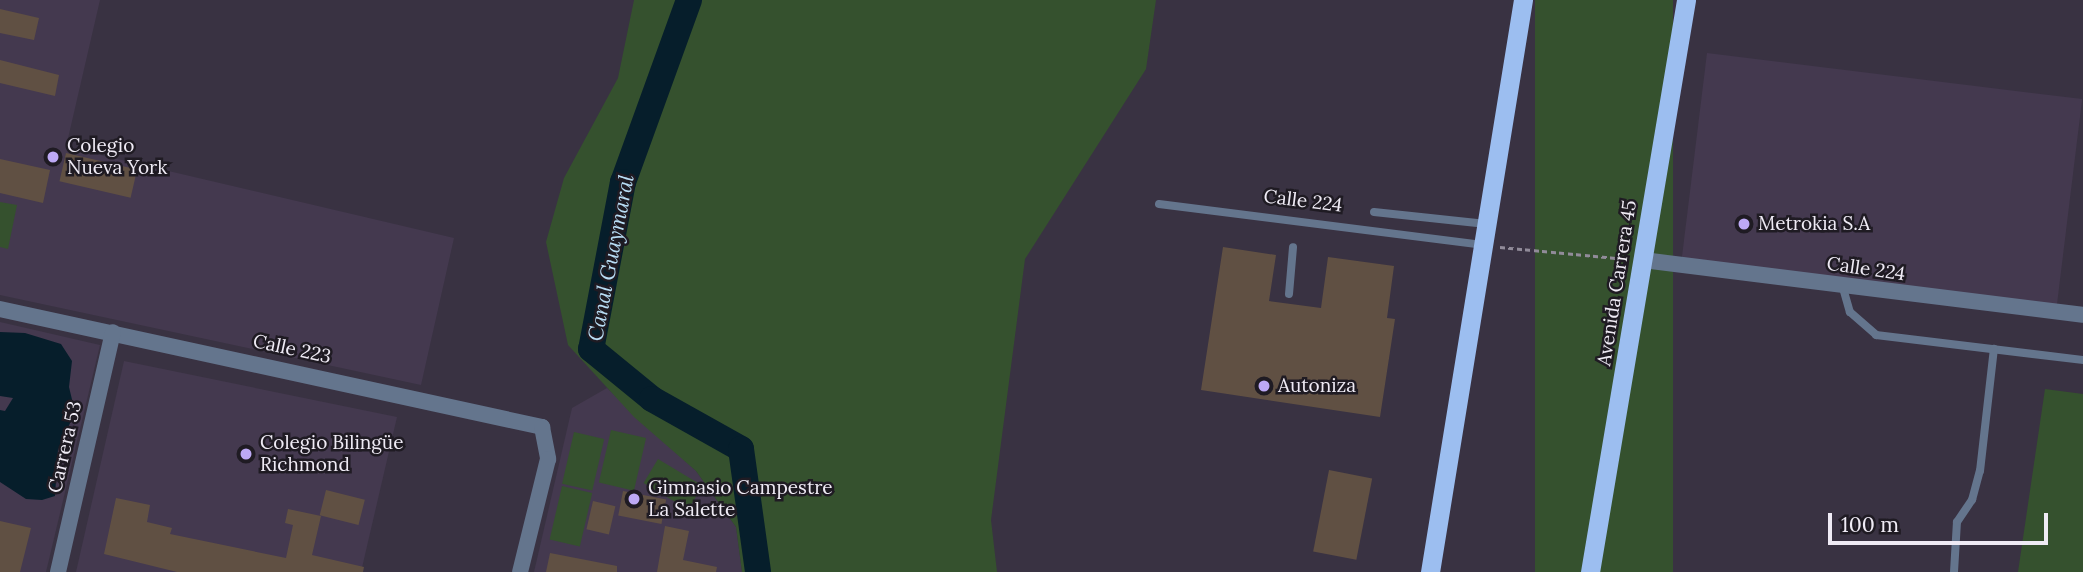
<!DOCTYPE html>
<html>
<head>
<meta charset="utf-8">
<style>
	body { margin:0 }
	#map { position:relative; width:2083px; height:572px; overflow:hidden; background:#393242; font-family:Lora,serif }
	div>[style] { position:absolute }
	.built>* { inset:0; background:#44394f; transform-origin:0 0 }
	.green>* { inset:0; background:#35512e; transform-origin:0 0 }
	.water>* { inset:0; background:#061e2b }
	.river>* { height:26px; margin:-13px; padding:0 13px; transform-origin:13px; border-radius:13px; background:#061e2b }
	.building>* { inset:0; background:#605043; transform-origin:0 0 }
	.path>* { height:2.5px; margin-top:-1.25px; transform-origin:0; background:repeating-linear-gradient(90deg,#918b99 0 5px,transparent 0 8.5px) }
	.service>* { height:8px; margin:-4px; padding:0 4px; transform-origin:4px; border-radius:4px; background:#64758d }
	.minor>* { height:16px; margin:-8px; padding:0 8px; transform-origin:8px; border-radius:8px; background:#64758d }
	.trunk>* { height:19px; margin:-9.5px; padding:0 9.5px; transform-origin:9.5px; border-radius:9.5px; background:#9cbef0 }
	.dots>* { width:19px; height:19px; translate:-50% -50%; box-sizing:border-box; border:4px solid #1f1b23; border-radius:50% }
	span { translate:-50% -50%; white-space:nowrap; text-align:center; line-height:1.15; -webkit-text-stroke:5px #1f1b23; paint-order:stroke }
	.poi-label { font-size:19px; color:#efebf5 }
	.left { translate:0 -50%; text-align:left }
	.street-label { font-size:19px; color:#efebf5 }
	.water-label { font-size:21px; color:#b8ddf5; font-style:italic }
	.scale { position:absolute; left:1828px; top:513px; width:220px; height:32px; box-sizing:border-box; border:4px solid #efebf5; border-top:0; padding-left:9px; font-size:21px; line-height:24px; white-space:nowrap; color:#efebf5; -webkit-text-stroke:5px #1f1b23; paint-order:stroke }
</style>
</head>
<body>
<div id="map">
	<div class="built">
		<div style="clip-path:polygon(0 0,100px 0,66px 147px,454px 238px,421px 385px,0 295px)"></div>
		<div style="left:1707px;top:53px;width:378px;height:211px;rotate:7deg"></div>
		<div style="clip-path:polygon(0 322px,100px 345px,46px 572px,0 572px)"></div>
		<div style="clip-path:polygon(124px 361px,397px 417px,361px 572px,76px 572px)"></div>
		<div style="clip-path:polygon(607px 388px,696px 471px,736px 527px,742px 572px,534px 572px,572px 408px)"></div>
	</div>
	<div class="green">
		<div style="clip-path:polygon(634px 0,1156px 0,1146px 69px,1025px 259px,991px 520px,997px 572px,742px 572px,736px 527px,696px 471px,634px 417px,568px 345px,546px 242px,564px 178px,618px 78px)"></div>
		<div style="left:1535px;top:0;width:138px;height:579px"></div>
		<div style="clip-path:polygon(0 202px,17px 205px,8px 249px,0 247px)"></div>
		<div style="clip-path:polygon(2045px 389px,2083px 394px,2083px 572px,2018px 572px)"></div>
		<div style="left:611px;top:430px;width:36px;height:54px;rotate:13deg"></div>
		<div style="left:574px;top:432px;width:31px;height:53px;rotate:13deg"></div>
		<div style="left:658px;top:459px;width:52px;height:28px;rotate:31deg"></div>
		<div style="left:562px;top:486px;width:31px;height:55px;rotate:13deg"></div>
	</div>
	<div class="water">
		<div style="clip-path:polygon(0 332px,25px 333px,61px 344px,72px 361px,69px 387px,75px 412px,58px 450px,55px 496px,42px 500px,26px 499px,0 482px,0 410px,5px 411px,13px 398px,0 396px)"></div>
	</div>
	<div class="river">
		<div style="left:689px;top:0;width:194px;rotate:109.9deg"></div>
		<div style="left:623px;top:182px;width:170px;rotate:100.8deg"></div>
		<div style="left:591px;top:349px;width:79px;rotate:39.3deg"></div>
		<div style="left:652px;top:399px;width:102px;rotate:29.3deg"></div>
		<div style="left:741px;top:449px;width:124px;rotate:82.1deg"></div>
	</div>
	<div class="building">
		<div style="clip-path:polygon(0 9px,39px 18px,34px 40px,0 33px)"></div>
		<div style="clip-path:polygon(0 60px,59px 75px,55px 96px,0 83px)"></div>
		<div style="left:66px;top:153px;width:73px;height:29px;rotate:13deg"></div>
		<div style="clip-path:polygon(0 159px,50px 170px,43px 203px,0 193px)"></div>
		<div style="clip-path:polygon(1223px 247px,1276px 255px,1269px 301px,1321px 308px,1328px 257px,1394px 266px,1387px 318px,1395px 319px,1380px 417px,1201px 390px)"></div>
		<div style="left:1329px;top:470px;width:44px;height:83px;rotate:11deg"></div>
		<div style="left:326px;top:490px;width:40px;height:26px;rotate:14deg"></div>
		<div style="left:623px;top:491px;width:44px;height:25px;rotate:11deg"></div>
		<div style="clip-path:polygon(116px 498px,150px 505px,147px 522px,172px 528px,170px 534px,286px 558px,293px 525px,285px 523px,288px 509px,321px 516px,312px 555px,364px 567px,363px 572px,177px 572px,104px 554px)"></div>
		<div style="left:593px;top:501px;width:23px;height:29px;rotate:13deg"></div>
		<div style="clip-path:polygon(0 521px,31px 528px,20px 572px,0 572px)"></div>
		<div style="clip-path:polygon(665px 526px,689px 531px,683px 560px,717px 567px,716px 572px,657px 572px)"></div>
		<div style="clip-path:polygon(550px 553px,617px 566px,617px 572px,546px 572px)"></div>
	</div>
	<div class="path">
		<div style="left:1500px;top:247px;width:127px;rotate:5.4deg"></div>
	</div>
	<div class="service">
		<div style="left:1159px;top:204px;width:326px;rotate:7.2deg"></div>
		<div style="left:1374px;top:212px;width:113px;rotate:6.1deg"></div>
		<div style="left:1843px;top:288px;width:25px;rotate:74deg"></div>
		<div style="left:1850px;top:312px;width:35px;rotate:41deg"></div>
		<div style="left:1876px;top:335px;width:209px;rotate:6.9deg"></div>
		<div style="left:1289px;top:294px;width:47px;rotate:-85.1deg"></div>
		<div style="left:1954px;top:572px;width:50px;rotate:-86.6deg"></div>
		<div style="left:1957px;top:522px;width:27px;rotate:-56deg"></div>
		<div style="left:1972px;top:500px;width:30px;rotate:-75deg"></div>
		<div style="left:1980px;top:471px;width:123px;rotate:-83.5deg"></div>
	</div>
	<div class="minor">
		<div style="left:1643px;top:260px;width:443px;rotate:7.1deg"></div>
		<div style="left:0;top:309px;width:555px;rotate:12.28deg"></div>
		<div style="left:542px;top:427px;width:33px;rotate:79deg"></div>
		<div style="left:548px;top:459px;width:116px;rotate:103.9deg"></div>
		<div style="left:58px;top:572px;width:246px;rotate:-77.1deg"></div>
	</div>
	<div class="trunk">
		<div style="left:1430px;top:572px;width:580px;rotate:-80.77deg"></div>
		<div style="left:1590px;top:572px;width:580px;rotate:-80.47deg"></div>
	</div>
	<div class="dots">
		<div style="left:53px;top:157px;background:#bda9f5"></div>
		<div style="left:1744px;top:224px;background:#bda9f5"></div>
		<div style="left:1264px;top:386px;background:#bda9f5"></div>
		<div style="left:246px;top:454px;background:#bda9f5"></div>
		<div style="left:634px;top:499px;background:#bda9f5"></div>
	</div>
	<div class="poi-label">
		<span class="left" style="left:67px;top:157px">Colegio<br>Nueva York</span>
		<span class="left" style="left:1758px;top:224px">Metrokia S.A</span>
		<span class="left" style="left:1278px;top:386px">Autoniza</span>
		<span class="left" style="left:260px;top:454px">Colegio Bilingüe<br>Richmond</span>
		<span class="left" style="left:648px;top:499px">Gimnasio Campestre<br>La Salette</span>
	</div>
	<div class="street-label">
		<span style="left:1303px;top:201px;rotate:7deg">Calle 224</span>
		<span style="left:1866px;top:269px;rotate:8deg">Calle 224</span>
		<span style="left:1617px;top:283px;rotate:-81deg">Avenida Carrera 45</span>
		<span style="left:292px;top:349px;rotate:12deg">Calle 223</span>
		<span style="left:65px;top:447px;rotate:-77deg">Carrera 53</span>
	</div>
	<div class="water-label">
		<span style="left:611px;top:258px;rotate:-79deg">Canal Guaymaral</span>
	</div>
	<div class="scale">100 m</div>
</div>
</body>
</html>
